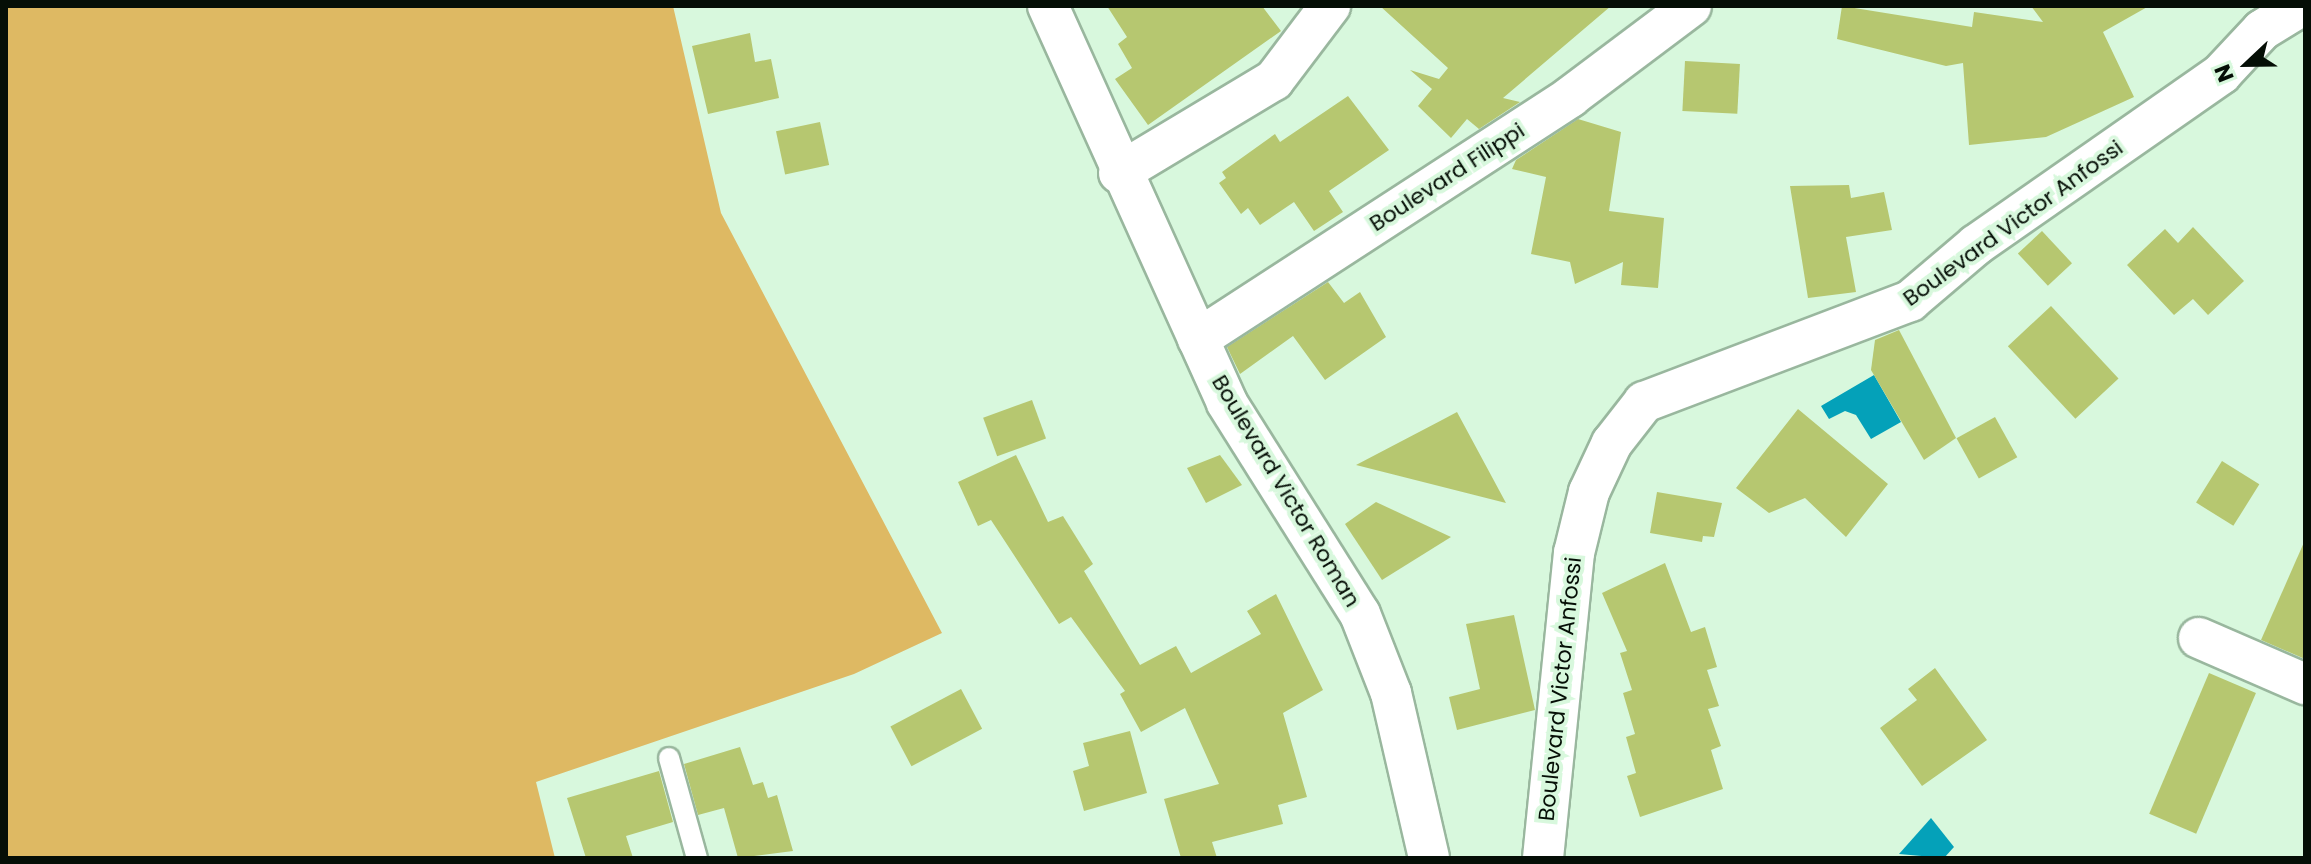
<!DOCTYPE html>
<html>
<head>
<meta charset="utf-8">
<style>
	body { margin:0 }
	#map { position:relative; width:2311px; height:864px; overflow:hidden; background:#d8f8dd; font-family:Poppins,sans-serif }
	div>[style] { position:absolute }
	.forest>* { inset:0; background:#deb963 }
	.water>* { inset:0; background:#04a1b9 }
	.building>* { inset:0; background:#b6c770; transform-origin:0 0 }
	.roads { filter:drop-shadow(2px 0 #99b79e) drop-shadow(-2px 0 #99b79e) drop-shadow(0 2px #99b79e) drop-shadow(0 -2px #99b79e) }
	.lane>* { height:20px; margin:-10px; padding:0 10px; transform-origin:10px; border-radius:10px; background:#fff }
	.street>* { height:40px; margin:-20px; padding:0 20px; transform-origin:20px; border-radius:20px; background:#fff }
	span { translate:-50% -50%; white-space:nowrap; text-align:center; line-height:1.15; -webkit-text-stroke:8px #d8f8dd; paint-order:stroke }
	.street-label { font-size:22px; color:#050e06 }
	.frame { position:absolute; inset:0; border:8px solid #050e06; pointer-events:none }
	.north { position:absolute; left:2207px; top:24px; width:80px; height:80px; -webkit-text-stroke:6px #d8f8dd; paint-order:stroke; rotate:248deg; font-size:22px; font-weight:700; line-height:32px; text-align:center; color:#050e06 }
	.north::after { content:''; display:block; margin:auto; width:28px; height:36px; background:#050e06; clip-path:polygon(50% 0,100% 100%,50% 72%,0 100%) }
</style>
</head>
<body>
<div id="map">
	<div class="forest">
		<div style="clip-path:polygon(6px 6px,673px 6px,721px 213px,942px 633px,854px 674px,536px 782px,555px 858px,6px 858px)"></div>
	</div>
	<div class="water">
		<div style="clip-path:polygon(1874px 375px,1901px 422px,1871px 439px,1856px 415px,1845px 411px,1829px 419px,1821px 406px)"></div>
		<div style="clip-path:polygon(1931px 818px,1954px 847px,1944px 858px,1899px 854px)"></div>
	</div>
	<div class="building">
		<div style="clip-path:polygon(1107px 6px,1262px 6px,1281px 31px,1148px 125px,1115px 79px,1132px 68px,1118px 44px,1127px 37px)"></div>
		<div style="clip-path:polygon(1380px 6px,1611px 6px,1503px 98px,1520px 102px,1479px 129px,1467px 119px,1451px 138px,1418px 106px,1432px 89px,1410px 70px,1439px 79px,1448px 68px)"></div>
		<div style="clip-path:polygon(1842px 6px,1972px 27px,1974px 12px,2043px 22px,2031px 6px,2149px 6px,2103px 32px,2134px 97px,2046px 137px,1969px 145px,1963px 63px,1946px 66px,1837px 39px)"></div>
		<div style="clip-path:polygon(750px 33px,755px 62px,771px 59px,779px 98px,708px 114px,692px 46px)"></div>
		<div style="left:1685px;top:61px;width:55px;height:50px;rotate:3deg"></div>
		<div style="clip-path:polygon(1348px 96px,1389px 150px,1329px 191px,1343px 212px,1314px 231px,1294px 202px,1260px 225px,1248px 208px,1241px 214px,1219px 183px,1226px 178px,1222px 172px,1275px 134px,1280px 142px)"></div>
		<div style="clip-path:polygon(1578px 119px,1621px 132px,1609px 211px,1664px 218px,1658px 288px,1621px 285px,1623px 262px,1575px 284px,1570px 262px,1531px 254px,1546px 177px,1512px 169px,1516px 160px)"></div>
		<div style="left:820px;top:122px;width:44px;height:45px;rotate:78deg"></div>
		<div style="clip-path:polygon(1849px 185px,1851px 198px,1884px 192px,1892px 230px,1846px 237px,1856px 292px,1808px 298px,1790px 186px)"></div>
		<div style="clip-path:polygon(2193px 227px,2244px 281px,2208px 315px,2193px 299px,2174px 315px,2127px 265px,2165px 229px,2178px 243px)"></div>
		<div style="left:2042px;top:231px;width:44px;height:33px;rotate:47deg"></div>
		<div style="clip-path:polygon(1328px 282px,1344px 303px,1360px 292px,1386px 337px,1325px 380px,1293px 336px,1240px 374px,1227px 347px)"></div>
		<div style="left:2051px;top:306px;width:99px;height:59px;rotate:47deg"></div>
		<div style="clip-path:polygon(1899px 330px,1956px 438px,1924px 460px,1871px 370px,1875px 340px)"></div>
		<div style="left:1032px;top:400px;width:41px;height:52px;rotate:70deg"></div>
		<div style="clip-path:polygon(1798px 409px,1888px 484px,1846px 537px,1805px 498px,1769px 513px,1736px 488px)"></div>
		<div style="clip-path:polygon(1457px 412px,1506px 503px,1356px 465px,1442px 420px)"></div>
		<div style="left:1995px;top:417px;width:46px;height:44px;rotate:61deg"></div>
		<div style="clip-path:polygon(1016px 455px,1048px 522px,1063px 516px,1093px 564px,1084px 571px,1140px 665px,1176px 646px,1191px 673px,1261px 634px,1247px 611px,1276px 594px,1323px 690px,1283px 713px,1307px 797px,1278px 805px,1283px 824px,1212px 842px,1217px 858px,1181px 858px,1164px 799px,1219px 784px,1185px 708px,1141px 732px,1120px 694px,1125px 691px,1071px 617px,1059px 624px,991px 520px,978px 526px,958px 482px)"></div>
		<div style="clip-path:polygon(1220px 455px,1242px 485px,1206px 503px,1187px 468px)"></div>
		<div style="left:2222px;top:461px;width:44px;height:49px;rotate:32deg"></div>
		<div style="clip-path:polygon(1657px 492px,1722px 503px,1714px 537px,1703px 536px,1702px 542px,1650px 533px)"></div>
		<div style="clip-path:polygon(1376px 502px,1451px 537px,1382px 580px,1345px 524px)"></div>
		<div style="clip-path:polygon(2305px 540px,2305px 659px,2261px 640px)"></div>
		<div style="clip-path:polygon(1665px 563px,1691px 632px,1705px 627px,1717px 667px,1707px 670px,1719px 706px,1708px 709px,1721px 746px,1711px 750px,1723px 789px,1640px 817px,1627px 776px,1636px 773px,1626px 737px,1635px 734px,1623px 693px,1632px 690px,1620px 653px,1627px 651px,1602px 593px)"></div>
		<div style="clip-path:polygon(1514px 615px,1535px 710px,1457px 730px,1449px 697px,1480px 689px,1466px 624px)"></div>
		<div style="clip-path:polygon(1935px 668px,1987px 740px,1922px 786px,1880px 728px,1917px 700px,1908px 689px)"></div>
		<div style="left:2209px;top:673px;width:51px;height:153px;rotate:23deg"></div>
		<div style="left:961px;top:689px;width:45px;height:80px;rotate:62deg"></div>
		<div style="clip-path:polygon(1130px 731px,1147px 793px,1084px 811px,1073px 771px,1089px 766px,1083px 743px)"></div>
		<div style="clip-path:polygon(740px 747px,753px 785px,763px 782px,768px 798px,777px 795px,793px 851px,738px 858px,724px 808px,698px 815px,684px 764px)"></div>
		<div style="clip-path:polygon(659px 771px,673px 822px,626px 836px,633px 858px,586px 858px,567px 798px)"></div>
	</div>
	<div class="roads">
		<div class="lane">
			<div style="left:669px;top:758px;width:104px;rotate:74.4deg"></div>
		</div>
		<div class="street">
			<div style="left:1048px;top:6px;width:435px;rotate:65.7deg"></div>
			<div style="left:1227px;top:403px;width:249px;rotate:57.8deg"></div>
			<div style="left:1360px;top:614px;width:85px;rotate:68.6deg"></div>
			<div style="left:1391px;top:693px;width:169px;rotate:77deg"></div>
			<div style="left:1119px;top:173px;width:181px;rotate:-31deg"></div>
			<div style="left:1274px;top:80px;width:93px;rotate:-52.9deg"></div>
			<div style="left:1198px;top:339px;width:444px;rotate:-33deg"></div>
			<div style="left:1570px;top:97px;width:151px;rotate:-36.9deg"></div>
			<div style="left:2199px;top:638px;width:116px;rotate:23.5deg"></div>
			<div style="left:1543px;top:858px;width:307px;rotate:-84.2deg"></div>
			<div style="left:1574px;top:553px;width:63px;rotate:-76.2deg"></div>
			<div style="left:1589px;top:492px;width:54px;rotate:-64.9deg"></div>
			<div style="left:1612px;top:443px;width:52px;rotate:-52deg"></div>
			<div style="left:1644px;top:402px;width:285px;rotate:-20.8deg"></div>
			<div style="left:1910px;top:301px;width:87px;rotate:-40.3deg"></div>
			<div style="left:1976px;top:245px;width:299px;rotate:-34.9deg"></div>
			<div style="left:2221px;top:74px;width:60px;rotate:-47deg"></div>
			<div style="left:2262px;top:30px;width:46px;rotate:-31.6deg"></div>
		</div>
	</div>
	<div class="street-label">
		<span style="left:1447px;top:177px;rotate:-33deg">Boulevard Filippi</span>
		<span style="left:2013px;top:223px;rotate:-36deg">Boulevard Victor Anfossi</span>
		<span style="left:1286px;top:491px;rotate:59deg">Boulevard Victor Roman</span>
		<span style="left:1560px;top:689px;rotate:-84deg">Boulevard Victor Anfossi</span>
	</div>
	<div class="frame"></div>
	<div class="north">N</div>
</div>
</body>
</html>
